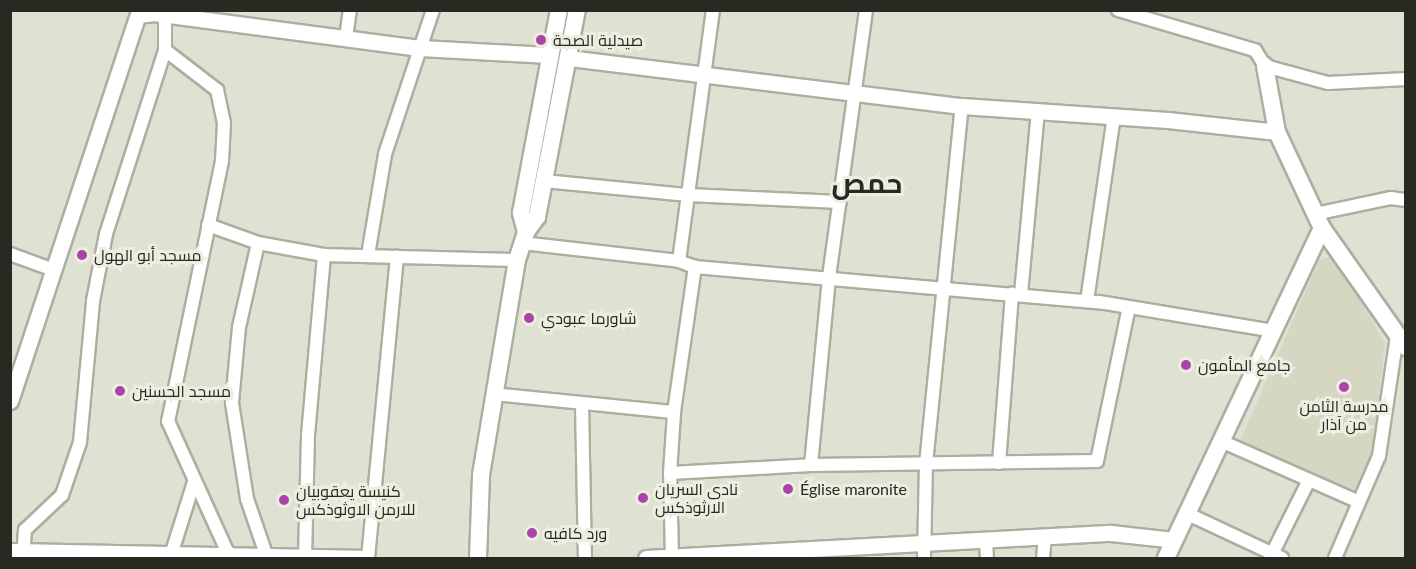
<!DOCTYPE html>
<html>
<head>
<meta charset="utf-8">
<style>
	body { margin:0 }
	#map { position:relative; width:1416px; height:569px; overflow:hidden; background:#dfe1d3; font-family:Lato,Cairo,sans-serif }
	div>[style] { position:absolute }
	.built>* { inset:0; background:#d5d7c2 }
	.roads { filter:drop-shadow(2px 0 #acaea0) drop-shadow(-2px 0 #acaea0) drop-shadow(0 2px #acaea0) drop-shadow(0 -2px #acaea0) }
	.minor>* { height:12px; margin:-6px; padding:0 6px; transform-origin:6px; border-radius:6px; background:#fff }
	.tertiary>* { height:15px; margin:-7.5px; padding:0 7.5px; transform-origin:7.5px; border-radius:7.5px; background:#fff }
	.secondary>* { height:16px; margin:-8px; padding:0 8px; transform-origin:8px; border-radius:8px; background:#fff }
	.dots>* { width:16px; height:16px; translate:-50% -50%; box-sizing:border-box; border:3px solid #edeee0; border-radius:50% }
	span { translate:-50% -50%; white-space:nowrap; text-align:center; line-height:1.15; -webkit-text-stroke:6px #edeee0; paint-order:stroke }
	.poi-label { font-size:16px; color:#292924 }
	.left { translate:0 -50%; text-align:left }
	.town-label { font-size:28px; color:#292924; font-weight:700 }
	.frame { position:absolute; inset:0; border:12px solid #292924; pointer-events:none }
</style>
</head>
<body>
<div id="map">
	<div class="built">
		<div style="clip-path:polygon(1330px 257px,1340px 266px,1385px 343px,1372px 457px,1355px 495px,1238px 446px,1319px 260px)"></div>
	</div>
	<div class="roads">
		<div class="minor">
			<div style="left:1118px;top:10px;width:143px;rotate:16.3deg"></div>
			<div style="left:1255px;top:50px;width:19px;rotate:58deg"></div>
			<div style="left:1265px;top:66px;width:65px;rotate:15.1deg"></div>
			<div style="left:1328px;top:83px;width:78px;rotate:-2.9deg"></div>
			<div style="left:346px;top:38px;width:28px;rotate:-82deg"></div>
			<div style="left:165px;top:50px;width:66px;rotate:37.6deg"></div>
			<div style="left:217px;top:90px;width:34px;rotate:78deg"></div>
			<div style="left:224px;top:123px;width:38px;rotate:93deg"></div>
			<div style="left:222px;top:161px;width:266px;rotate:101.7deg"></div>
			<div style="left:168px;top:421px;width:143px;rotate:65.6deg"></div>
			<div style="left:227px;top:551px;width:11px;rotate:41deg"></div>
			<div style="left:544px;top:181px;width:145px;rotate:5.6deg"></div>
			<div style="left:688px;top:195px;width:152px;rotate:2.6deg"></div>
			<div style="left:1315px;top:214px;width:78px;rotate:-11.9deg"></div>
			<div style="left:1391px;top:198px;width:15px;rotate:8deg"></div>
			<div style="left:208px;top:225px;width:53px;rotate:19.8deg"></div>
			<div style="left:258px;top:243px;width:67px;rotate:10.3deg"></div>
			<div style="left:324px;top:255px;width:193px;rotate:1.5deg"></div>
			<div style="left:258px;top:243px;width:86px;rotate:102.7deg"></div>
			<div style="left:239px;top:327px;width:76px;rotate:95.3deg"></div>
			<div style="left:232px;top:403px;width:97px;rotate:81.1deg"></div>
			<div style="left:247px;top:499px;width:61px;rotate:71deg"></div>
			<div style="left:522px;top:243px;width:158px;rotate:6.5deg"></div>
			<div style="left:679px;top:261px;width:17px;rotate:21deg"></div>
			<div style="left:695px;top:267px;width:406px;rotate:5deg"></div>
			<div style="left:1099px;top:302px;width:177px;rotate:9.4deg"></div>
			<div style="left:10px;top:254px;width:47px;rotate:20deg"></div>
			<div style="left:368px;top:255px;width:102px;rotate:-80.4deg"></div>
			<div style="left:385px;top:154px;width:152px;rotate:-71.6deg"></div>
			<div style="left:679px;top:261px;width:253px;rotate:-82.3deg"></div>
			<div style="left:1021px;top:294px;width:184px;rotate:-84.7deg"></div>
			<div style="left:1087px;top:301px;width:187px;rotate:-81.7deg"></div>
			<div style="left:493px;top:394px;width:182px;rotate:5.7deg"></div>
			<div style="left:582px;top:404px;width:154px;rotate:88.9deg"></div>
			<div style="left:1221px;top:441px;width:151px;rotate:23.8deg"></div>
			<div style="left:999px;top:463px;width:170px;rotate:-85.6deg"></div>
			<div style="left:811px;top:465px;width:189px;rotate:-84.5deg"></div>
			<div style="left:829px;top:277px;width:270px;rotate:-82.1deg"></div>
			<div style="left:670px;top:473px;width:141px;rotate:-3.2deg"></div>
			<div style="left:811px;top:465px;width:286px;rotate:-0.8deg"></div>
			<div style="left:1097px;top:461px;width:157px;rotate:-78.3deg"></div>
			<div style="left:1188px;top:514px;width:104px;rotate:25.1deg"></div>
			<div style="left:986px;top:540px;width:18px;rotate:87deg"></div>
			<div style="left:171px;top:555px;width:77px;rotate:-72.5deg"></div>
			<div style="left:23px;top:558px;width:28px;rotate:-86deg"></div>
			<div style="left:25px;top:530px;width:51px;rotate:-43.4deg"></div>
			<div style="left:62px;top:495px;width:56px;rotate:-71.2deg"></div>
			<div style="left:80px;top:442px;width:142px;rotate:-84.7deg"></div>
			<div style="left:93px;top:301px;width:68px;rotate:-79deg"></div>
			<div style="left:106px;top:234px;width:193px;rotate:-72.2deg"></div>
			<div style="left:165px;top:50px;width:34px;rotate:-90deg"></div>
			<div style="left:305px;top:558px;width:123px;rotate:-88.6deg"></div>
			<div style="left:308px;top:435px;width:181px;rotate:-84.9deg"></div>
			<div style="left:368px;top:558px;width:303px;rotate:-84.5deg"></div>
			<div style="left:672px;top:558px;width:85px;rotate:-91.3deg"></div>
			<div style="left:670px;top:473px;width:61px;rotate:-86.2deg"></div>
			<div style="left:674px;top:412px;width:147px;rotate:-81.8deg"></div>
			<div style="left:924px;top:558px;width:94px;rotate:-88.8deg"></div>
			<div style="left:926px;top:464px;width:360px;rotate:-84.3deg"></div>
			<div style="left:1043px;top:558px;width:21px;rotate:-85deg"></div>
			<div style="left:1270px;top:558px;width:87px;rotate:-63.4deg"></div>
			<div style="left:1335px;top:558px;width:111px;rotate:-66.7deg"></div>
			<div style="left:1379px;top:456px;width:122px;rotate:-81.5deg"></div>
		</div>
		<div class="tertiary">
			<div style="left:569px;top:58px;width:396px;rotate:7deg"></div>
			<div style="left:962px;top:106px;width:206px;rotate:3.9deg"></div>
			<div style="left:1168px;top:120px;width:110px;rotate:6.3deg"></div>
			<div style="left:10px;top:401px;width:407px;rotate:-71.7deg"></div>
			<div style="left:138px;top:15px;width:16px;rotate:-7deg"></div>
			<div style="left:154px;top:13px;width:268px;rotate:7.5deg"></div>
			<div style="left:420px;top:48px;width:129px;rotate:3.1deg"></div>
			<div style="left:10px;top:551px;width:351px;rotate:1.1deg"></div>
			<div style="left:646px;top:558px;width:466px;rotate:-3.1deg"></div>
			<div style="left:1111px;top:533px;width:63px;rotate:6.3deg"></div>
		</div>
		<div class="secondary">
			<div style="left:1265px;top:66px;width:67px;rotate:79.7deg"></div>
			<div style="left:1277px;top:132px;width:106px;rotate:64.9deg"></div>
			<div style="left:1322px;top:228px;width:146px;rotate:54.8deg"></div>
			<div style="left:526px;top:232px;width:20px;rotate:-105deg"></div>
			<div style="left:521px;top:213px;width:207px;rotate:-79.4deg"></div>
			<div style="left:478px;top:558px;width:83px;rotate:-87.9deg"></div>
			<div style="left:481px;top:475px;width:218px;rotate:-80.5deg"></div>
			<div style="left:517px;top:260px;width:29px;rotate:-72deg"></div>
			<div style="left:526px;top:232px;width:19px;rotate:-54deg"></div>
			<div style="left:537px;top:217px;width:211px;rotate:-79.1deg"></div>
			<div style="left:1166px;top:558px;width:365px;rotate:-64.7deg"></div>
		</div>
	</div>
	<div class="dots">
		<div style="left:541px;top:40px;background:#aa44a8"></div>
		<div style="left:82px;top:255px;background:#aa44a8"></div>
		<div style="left:529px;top:318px;background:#aa44a8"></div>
		<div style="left:1186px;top:365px;background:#aa44a8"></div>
		<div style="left:1344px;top:387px;background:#aa44a8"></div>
		<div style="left:120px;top:391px;background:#aa44a8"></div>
		<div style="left:788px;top:489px;background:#aa44a8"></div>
		<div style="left:643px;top:498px;background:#aa44a8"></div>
		<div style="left:284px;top:500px;background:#aa44a8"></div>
		<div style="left:532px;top:533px;background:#aa44a8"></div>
	</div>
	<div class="poi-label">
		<span class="left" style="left:553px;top:40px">صيدلية الصحة</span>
		<span class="left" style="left:94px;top:255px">مسجد أبو الهول</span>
		<span class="left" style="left:541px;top:318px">شاورما عبودي</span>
		<span class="left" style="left:1198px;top:365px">جامع المأمون</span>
		<span class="left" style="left:132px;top:391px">مسجد الحسنين</span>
		<span style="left:1344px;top:415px">مدرسة الثامن<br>من آذار</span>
		<span class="left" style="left:655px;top:498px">نادي السريان<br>الارثوذكس</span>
		<span class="left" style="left:800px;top:489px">Église maronite</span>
		<span class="left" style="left:296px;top:500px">كنيسة يعقوبيان<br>للارمن الاوثوذكس</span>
		<span class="left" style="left:544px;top:533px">ورد كافيه</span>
	</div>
	<div class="town-label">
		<span style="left:867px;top:182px">حمص</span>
	</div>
	<div class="frame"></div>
</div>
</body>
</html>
